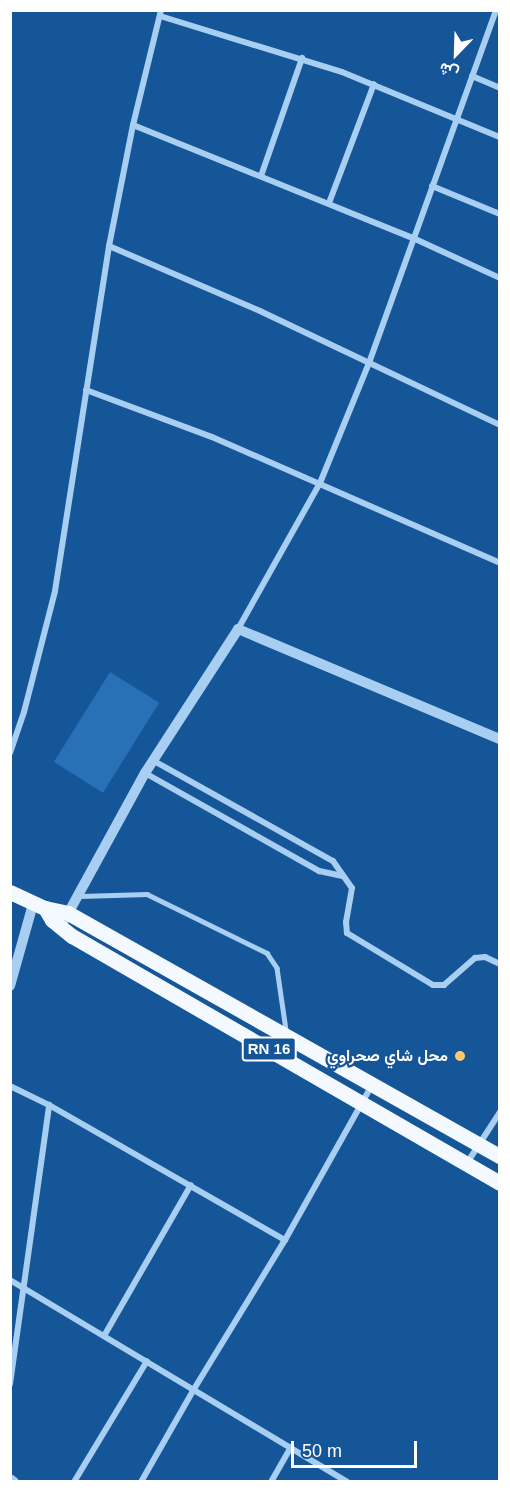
<!DOCTYPE html>
<html>
<head>
<meta charset="utf-8">
<style>
	body { margin:0 }
	#map { position:relative; width:510px; height:1492px; overflow:hidden; background:#155699; font-family:Helvetica,Vazirmatn,sans-serif }
	div>[style] { position:absolute }
	.green>* { inset:0; background:#2871b7; transform-origin:0 0 }
	.service>* { height:4.5px; margin:-2.25px; padding:0 2.25px; transform-origin:2.25px; border-radius:2.25px; background:#a8cef2 }
	.minor>* { height:6px; margin:-3px; padding:0 3px; transform-origin:3px; border-radius:3px; background:#a8cef2 }
	.tertiary>* { height:10px; margin:-5px; padding:0 5px; transform-origin:5px; border-radius:5px; background:#a8cef2 }
	.primary>* { height:15px; margin:-7.5px; padding:0 7.5px; transform-origin:7.5px; border-radius:7.5px; background:#f3f9ff }
	.dots>* { width:16px; height:16px; translate:-50% -50%; box-sizing:border-box; border:3px solid #155699; border-radius:50% }
	span { translate:-50% -50%; white-space:nowrap; text-align:center; line-height:1.15; -webkit-text-stroke:4.5px #155699; paint-order:stroke }
	.shield-label span { padding:2px 4px; background:#155699; border:2px solid; border-radius:4px; -webkit-text-stroke-width:0 }
	.shield-label { font-size:15px; color:#fff; font-weight:700 }
	.poi-label { font-size:16px; color:#fff; font-weight:700 }
	.right { translate:-100% -50%; text-align:right }
	.frame { position:absolute; inset:0; border:12px solid #fff; pointer-events:none }
	.north { position:absolute; left:426px; top:24px; width:60px; height:60px; -webkit-text-stroke:4px #155699; paint-order:stroke; rotate:203deg; font-size:16px; font-weight:700; line-height:24px; text-align:center; color:#fff }
	.north::after { content:''; display:block; margin:auto; width:21px; height:27px; background:#fff; clip-path:polygon(50% 0,100% 100%,50% 72%,0 100%) }
	.scale { position:absolute; left:291px; top:1441px; width:126px; height:27px; box-sizing:border-box; border:3px solid #fff; border-top:0; padding-left:8px; font-size:18px; line-height:21px; white-space:nowrap; color:#fff; -webkit-text-stroke:4px #155699; paint-order:stroke }
</style>
</head>
<body>
<div id="map">
	<div class="green">
		<div style="left:110px;top:672px;width:58px;height:106px;rotate:32deg"></div>
	</div>
	<div class="service">
		<div style="left:80px;top:896px;width:67px;rotate:-1.7deg"></div>
		<div style="left:147px;top:894px;width:134px;rotate:26.2deg"></div>
		<div style="left:267px;top:953px;width:18px;rotate:56deg"></div>
		<div style="left:277px;top:968px;width:63px;rotate:81.7deg"></div>
	</div>
	<div class="minor">
		<div style="left:160px;top:16px;width:190px;rotate:17.1deg"></div>
		<div style="left:342px;top:72px;width:171px;rotate:22.4deg"></div>
		<div style="left:472px;top:76px;width:30px;rotate:23deg"></div>
		<div style="left:133px;top:125px;width:302px;rotate:22deg"></div>
		<div style="left:413px;top:238px;width:96px;rotate:24.7deg"></div>
		<div style="left:261px;top:176px;width:125px;rotate:-70.8deg"></div>
		<div style="left:432px;top:186px;width:74px;rotate:22.4deg"></div>
		<div style="left:329px;top:203px;width:127px;rotate:-69.3deg"></div>
		<div style="left:109px;top:246px;width:164px;rotate:23.3deg"></div>
		<div style="left:260px;top:311px;width:266px;rotate:25.4deg"></div>
		<div style="left:86px;top:390px;width:134px;rotate:20.5deg"></div>
		<div style="left:212px;top:437px;width:314px;rotate:23.6deg"></div>
		<div style="left:238px;top:629px;width:167px;rotate:-60.7deg"></div>
		<div style="left:320px;top:483px;width:130px;rotate:-67.8deg"></div>
		<div style="left:369px;top:363px;width:375px;rotate:-70.2deg"></div>
		<div style="left:10px;top:753px;width:43px;rotate:-71.1deg"></div>
		<div style="left:24px;top:712px;width:125px;rotate:-75.6deg"></div>
		<div style="left:55px;top:591px;width:349px;rotate:-81.1deg"></div>
		<div style="left:109px;top:246px;width:123px;rotate:-78.8deg"></div>
		<div style="left:133px;top:125px;width:118px;rotate:-76.3deg"></div>
		<div style="left:154px;top:761px;width:205px;rotate:29.2deg"></div>
		<div style="left:333px;top:861px;width:33px;rotate:55deg"></div>
		<div style="left:352px;top:888px;width:35px;rotate:100deg"></div>
		<div style="left:346px;top:922px;width:11px;rotate:85deg"></div>
		<div style="left:347px;top:933px;width:100px;rotate:31.2deg"></div>
		<div style="left:433px;top:985px;width:11px"></div>
		<div style="left:444px;top:985px;width:41px;rotate:-41.1deg"></div>
		<div style="left:475px;top:958px;width:10px;rotate:-6deg"></div>
		<div style="left:485px;top:957px;width:17px;rotate:25deg"></div>
		<div style="left:145px;top:773px;width:200px;rotate:29.4deg"></div>
		<div style="left:319px;top:871px;width:24px;rotate:12deg"></div>
		<div style="left:10px;top:1086px;width:43px;rotate:26deg"></div>
		<div style="left:49px;top:1105px;width:272px;rotate:29.8deg"></div>
		<div style="left:467px;top:1163px;width:61px;rotate:-57.1deg"></div>
		<div style="left:10px;top:1280px;width:393px;rotate:30.9deg"></div>
		<div style="left:104px;top:1336px;width:174px;rotate:-60.1deg"></div>
		<div style="left:10px;top:1384px;width:282px;rotate:-82deg"></div>
		<div style="left:74px;top:1482px;width:141px;rotate:-58.9deg"></div>
		<div style="left:141px;top:1482px;width:107px;rotate:-60.3deg"></div>
		<div style="left:194px;top:1389px;width:175px;rotate:-58.6deg"></div>
		<div style="left:285px;top:1240px;width:178px;rotate:-60.7deg"></div>
		<div style="left:271px;top:1482px;width:40px;rotate:-60.3deg"></div>
	</div>
	<div class="tertiary">
		<div style="left:65px;top:919px;width:166px;rotate:-61.3deg"></div>
		<div style="left:145px;top:773px;width:171px;rotate:-57.1deg"></div>
		<div style="left:238px;top:629px;width:284px;rotate:22.8deg"></div>
		<div style="left:10px;top:986px;width:85px;rotate:-74.3deg"></div>
		<div style="left:10px;top:1479px;width:5px;rotate:37deg"></div>
	</div>
	<div class="primary">
		<div style="left:10px;top:892px;width:38px;rotate:25deg"></div>
		<div style="left:45px;top:908px;width:24px;rotate:12deg"></div>
		<div style="left:68px;top:913px;width:496px;rotate:29.4deg"></div>
		<div style="left:45px;top:908px;width:14px;rotate:60deg"></div>
		<div style="left:52px;top:920px;width:26px;rotate:39deg"></div>
		<div style="left:72px;top:936px;width:494px;rotate:30deg"></div>
	</div>
	<div class="dots">
		<div style="left:460px;top:1056px;background:#ffcb69"></div>
	</div>
	<div class="shield-label">
		<span style="left:269px;top:1049px">RN 16</span>
	</div>
	<div class="poi-label">
		<span class="right" style="left:448px;top:1056px">محل شاي صحراوي</span>
	</div>
	<div class="frame"></div>
	<div class="north">ش</div>
	<div class="scale">50 m</div>
</div>
</body>
</html>
